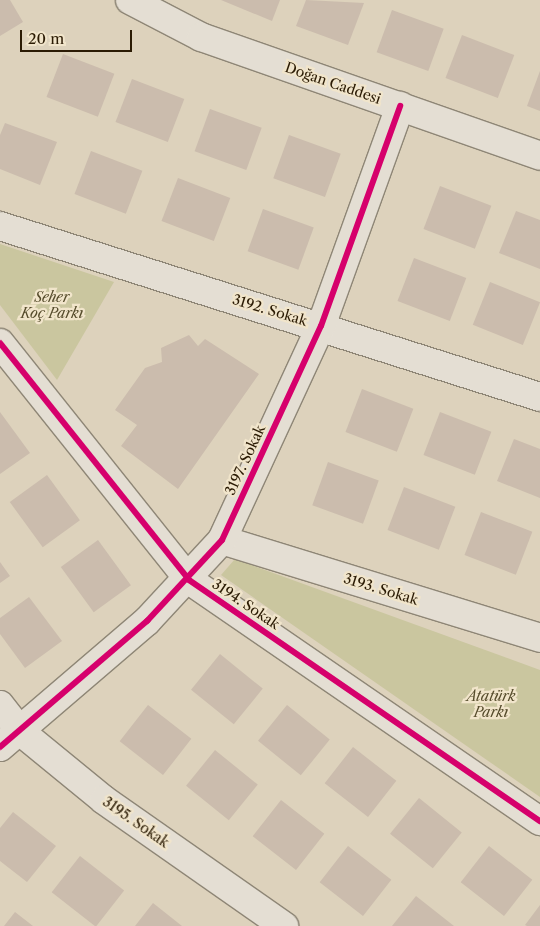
<!DOCTYPE html>
<html>
<head>
<meta charset="utf-8">
<style>
	body { margin:0 }
	#map { position:relative; width:540px; height:926px; overflow:hidden; background:#ddd2bc; font-family:"Libre Caslon Text",serif }
	div>[style] { position:absolute }
	.green>* { inset:0; background:#cac69f }
	.building>* { inset:0; background:#cbbcad; transform-origin:0 0 }
	.roads { filter:drop-shadow(1px 0 #8e8676) drop-shadow(-1px 0 #8e8676) drop-shadow(0 1px #8e8676) drop-shadow(0 -1px #8e8676) }
	.street>* { height:28px; margin:-14px; padding:0 14px; transform-origin:14px; border-radius:14px; background:#e4ded3 }
	.secondary>* { height:28px; margin:-14px; padding:0 14px; transform-origin:14px; border-radius:14px; background:#e4ded3 }
	.cycleway>* { height:6px; margin:-3px; padding:0 3px; transform-origin:3px; border-radius:3px; background:#d6006c }
	span { translate:-50% -50%; white-space:nowrap; text-align:center; line-height:1.15; -webkit-text-stroke:4.5px #f1e5cb; paint-order:stroke }
	.street-label { font-size:14px; color:#2b1b04 }
	.park-label { font-size:14px; color:#564c2c; font-style:italic }
	.scale { position:absolute; left:20px; top:30px; width:112px; height:22px; box-sizing:border-box; border:2px solid #2b1b04; border-top:0; padding-left:6px; font-size:15px; line-height:18px; white-space:nowrap; color:#2b1b04; -webkit-text-stroke:4px #f1e5cb; paint-order:stroke }
</style>
</head>
<body>
<div id="map">
	<div class="green">
		<div style="clip-path:polygon(0 244px,114px 282px,57px 380px,0 305px)"></div>
		<div style="clip-path:polygon(235px 559px,540px 670px,540px 797px,221px 575px)"></div>
	</div>
	<div class="building">
		<div style="clip-path:polygon(0 0,10px 0,23px 22px,0 36px)"></div>
		<div style="clip-path:polygon(221px 0,280px 0,272px 21px)"></div>
		<div style="clip-path:polygon(306px 0,364px 3px,348px 45px,296px 26px)"></div>
		<div style="left:392px;top:10px;width:55px;height:45px;rotate:20deg"></div>
		<div style="left:462px;top:35px;width:56px;height:46px;rotate:21deg"></div>
		<div style="left:63px;top:54px;width:55px;height:46px;rotate:21deg"></div>
		<div style="clip-path:polygon(540px 71px,540px 111px,527px 106px)"></div>
		<div style="left:132px;top:79px;width:56px;height:46px;rotate:21deg"></div>
		<div style="left:210px;top:109px;width:55px;height:45px;rotate:20deg"></div>
		<div style="clip-path:polygon(5px 123px,57px 142px,40px 185px,0 169px,0 135px)"></div>
		<div style="left:289px;top:135px;width:55px;height:46px;rotate:20deg"></div>
		<div style="left:91px;top:151px;width:55px;height:46px;rotate:21deg"></div>
		<div style="left:178px;top:178px;width:56px;height:46px;rotate:21deg"></div>
		<div style="left:440px;top:186px;width:55px;height:46px;rotate:21deg"></div>
		<div style="left:263px;top:209px;width:54px;height:45px;rotate:20deg"></div>
		<div style="clip-path:polygon(516px 211px,540px 220px,540px 269px,499px 253px)"></div>
		<div style="left:414px;top:258px;width:56px;height:46px;rotate:21deg"></div>
		<div style="left:490px;top:282px;width:54px;height:46px;rotate:22deg"></div>
		<div style="clip-path:polygon(189px 335px,198px 346px,205px 339px,259px 374px,178px 489px,121px 446px,137px 425px,115px 410px,145px 368px,162px 362px,161px 348px)"></div>
		<div style="left:362px;top:389px;width:55px;height:46px;rotate:21deg"></div>
		<div style="clip-path:polygon(0 412px,30px 453px,0 474px)"></div>
		<div style="left:440px;top:412px;width:55px;height:46px;rotate:21deg"></div>
		<div style="clip-path:polygon(514px 439px,540px 449px,540px 498px,497px 481px)"></div>
		<div style="left:328px;top:462px;width:54px;height:46px;rotate:20deg"></div>
		<div style="left:47px;top:475px;width:56px;height:46px;rotate:54deg"></div>
		<div style="left:404px;top:487px;width:55px;height:46px;rotate:21deg"></div>
		<div style="left:481px;top:512px;width:55px;height:46px;rotate:21deg"></div>
		<div style="left:98px;top:540px;width:56px;height:46px;rotate:54deg"></div>
		<div style="clip-path:polygon(0 562px,10px 576px,0 583px)"></div>
		<div style="clip-path:polygon(29px 597px,62px 641px,25px 668px,0 634px,0 618px)"></div>
		<div style="left:220px;top:654px;width:55px;height:46px;rotate:39deg"></div>
		<div style="left:148px;top:705px;width:55px;height:46px;rotate:38deg"></div>
		<div style="left:287px;top:705px;width:55px;height:46px;rotate:39deg"></div>
		<div style="left:353px;top:747px;width:55px;height:46px;rotate:38deg"></div>
		<div style="left:215px;top:750px;width:55px;height:46px;rotate:39deg"></div>
		<div style="left:419px;top:798px;width:55px;height:46px;rotate:39deg"></div>
		<div style="left:281px;top:800px;width:55px;height:46px;rotate:38deg"></div>
		<div style="clip-path:polygon(13px 812px,56px 846px,27px 882px,0 861px,0 828px)"></div>
		<div style="left:348px;top:846px;width:55px;height:46px;rotate:38deg"></div>
		<div style="left:489px;top:846px;width:55px;height:46px;rotate:38deg"></div>
		<div style="left:80px;top:856px;width:56px;height:46px;rotate:38deg"></div>
		<div style="clip-path:polygon(416px 896px,454px 926px,392px 926px)"></div>
		<div style="clip-path:polygon(153px 903px,182px 926px,135px 926px)"></div>
		<div style="clip-path:polygon(540px 905px,540px 926px,527px 926px,525px 925px)"></div>
		<div style="clip-path:polygon(15px 912px,33px 926px,4px 926px)"></div>
	</div>
	<div class="roads">
		<div class="street">
			<div style="left:0;top:226px;width:566px;rotate:17.57deg"></div>
			<div style="left:0;top:343px;width:303px;rotate:51.4deg"></div>
			<div style="left:189px;top:580px;width:426px;rotate:34.5deg"></div>
			<div style="left:222px;top:540px;width:333px;rotate:17.1deg"></div>
			<div style="left:0;top:705px;width:34px;rotate:52deg"></div>
			<div style="left:21px;top:732px;width:107px;rotate:39.3deg"></div>
			<div style="left:104px;top:800px;width:220px;rotate:35deg"></div>
			<div style="left:0;top:747px;width:194px;rotate:-40.6deg"></div>
			<div style="left:147px;top:621px;width:110px;rotate:-47.2deg"></div>
			<div style="left:222px;top:540px;width:236px;rotate:-65.2deg"></div>
			<div style="left:321px;top:326px;width:234px;rotate:-70.2deg"></div>
		</div>
		<div class="secondary">
			<div style="left:130px;top:0;width:80px;rotate:27.5deg"></div>
			<div style="left:201px;top:37px;width:359px;rotate:19.3deg"></div>
		</div>
	</div>
	<div class="cycleway">
		<div style="left:0;top:343px;width:303px;rotate:51.4deg"></div>
		<div style="left:189px;top:580px;width:426px;rotate:34.5deg"></div>
		<div style="left:0;top:747px;width:194px;rotate:-40.6deg"></div>
		<div style="left:147px;top:621px;width:110px;rotate:-47.2deg"></div>
		<div style="left:222px;top:540px;width:236px;rotate:-65.2deg"></div>
		<div style="left:321px;top:326px;width:234px;rotate:-70.2deg"></div>
	</div>
	<div class="street-label">
		<span style="left:333px;top:83px;rotate:19deg">Doğan Caddesi</span>
		<span style="left:270px;top:310px;rotate:17deg">3192. Sokak</span>
		<span style="left:245px;top:460px;rotate:-65deg">3197. Sokak</span>
		<span style="left:381px;top:589px;rotate:17deg">3193. Sokak</span>
		<span style="left:246px;top:604px;rotate:34deg">3194. Sokak</span>
		<span style="left:136px;top:822px;rotate:35deg">3195. Sokak</span>
	</div>
	<div class="park-label">
		<span style="left:52px;top:305px">Seher<br>Koç Parkı</span>
		<span style="left:491px;top:704px">Atatürk<br>Parkı</span>
	</div>
	<div class="scale">20 m</div>
</div>
</body>
</html>
